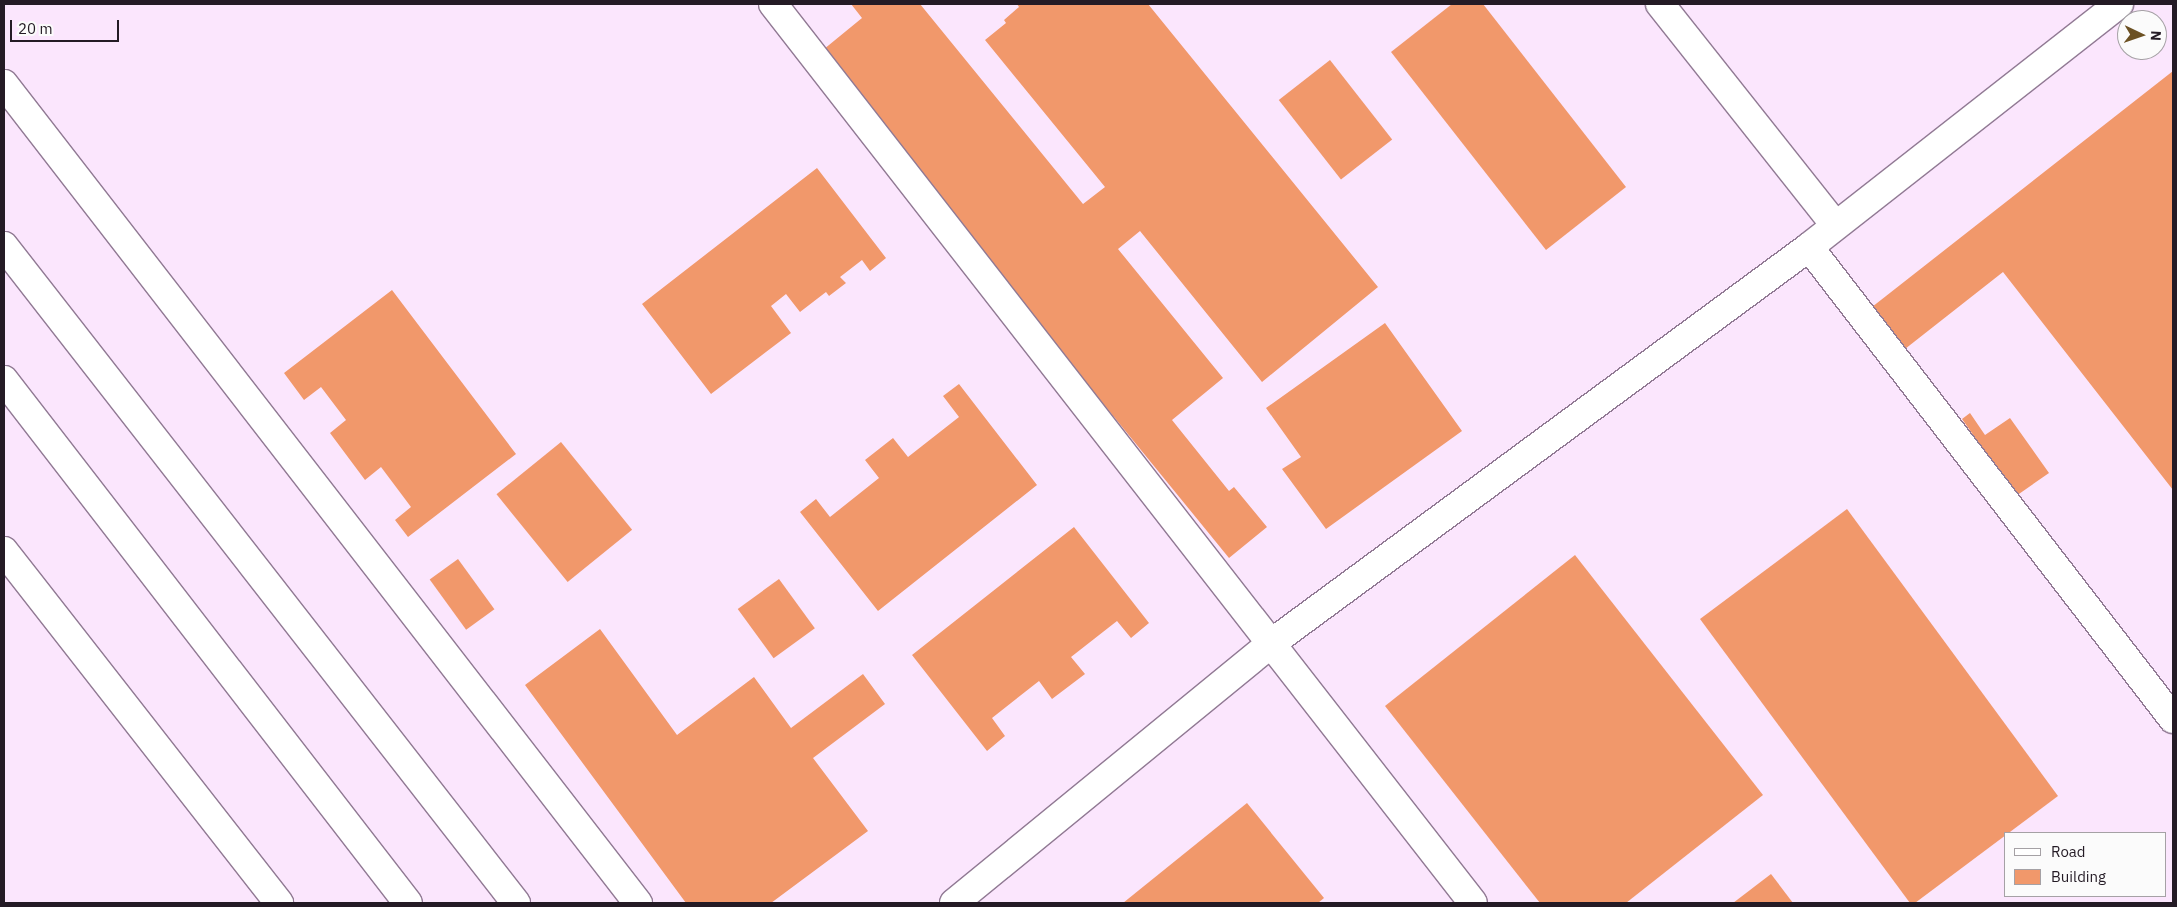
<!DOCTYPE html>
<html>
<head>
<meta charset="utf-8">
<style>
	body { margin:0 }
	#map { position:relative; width:2177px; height:907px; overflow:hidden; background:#fbe6fd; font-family:"IBM Plex Sans",sans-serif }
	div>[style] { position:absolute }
	.building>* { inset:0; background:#f1986b; transform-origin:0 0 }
	.roads { filter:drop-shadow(1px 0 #917a94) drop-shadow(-1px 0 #917a94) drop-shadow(0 1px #917a94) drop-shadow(0 -1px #917a94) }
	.minor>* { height:28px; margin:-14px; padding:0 14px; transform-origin:14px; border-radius:14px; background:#fff }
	span { translate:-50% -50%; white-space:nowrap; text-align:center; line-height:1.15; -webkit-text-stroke:5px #fbfbfb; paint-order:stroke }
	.frame { position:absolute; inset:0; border:5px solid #241b25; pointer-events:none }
	.legend { position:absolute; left:2004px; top:832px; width:162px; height:65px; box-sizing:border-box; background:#fbfbfb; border:1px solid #a5a1a5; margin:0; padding:6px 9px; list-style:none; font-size:15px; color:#241b25 }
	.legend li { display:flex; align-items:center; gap:10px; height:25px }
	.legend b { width:25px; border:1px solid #a5a1a5 }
	.north { position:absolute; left:2117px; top:10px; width:50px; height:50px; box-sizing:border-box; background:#fbfbfb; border:1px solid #a5a1a5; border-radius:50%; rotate:93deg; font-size:14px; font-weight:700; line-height:20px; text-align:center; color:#241b25 }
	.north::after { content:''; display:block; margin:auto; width:18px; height:22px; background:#6c5123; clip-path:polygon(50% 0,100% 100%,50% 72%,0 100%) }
	.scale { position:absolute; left:10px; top:20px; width:109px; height:22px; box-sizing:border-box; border:2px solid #241b25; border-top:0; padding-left:6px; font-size:15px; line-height:18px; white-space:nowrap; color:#241b25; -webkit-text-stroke:4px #fbfbfb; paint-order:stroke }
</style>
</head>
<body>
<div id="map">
	<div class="building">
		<div style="clip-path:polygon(851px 4px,920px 4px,1083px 204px,1105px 187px,985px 40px,1006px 23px,1004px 20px,1019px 7px,1017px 4px,1148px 4px,1378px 287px,1262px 382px,1140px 231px,1118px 249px,1223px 378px,1172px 420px,1229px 491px,1234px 487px,1267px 527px,1229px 558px,818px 54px,862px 18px)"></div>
		<div style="clip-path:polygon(1452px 4px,1483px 4px,1626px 187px,1546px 250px,1391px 52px)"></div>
		<div style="left:1330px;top:60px;width:101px;height:65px;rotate:52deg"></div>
		<div style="clip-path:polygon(2173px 71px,2173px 490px,2003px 272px,1905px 349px,1872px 307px)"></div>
		<div style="clip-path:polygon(817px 168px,886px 258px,870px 271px,862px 260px,840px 277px,846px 283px,829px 296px,826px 292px,800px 312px,786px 294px,771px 306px,791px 333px,711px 394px,642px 304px)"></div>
		<div style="clip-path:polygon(392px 290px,516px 454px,408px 537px,395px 520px,411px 507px,381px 467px,365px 480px,330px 433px,346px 420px,321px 387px,304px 400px,284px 373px)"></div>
		<div style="clip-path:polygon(1385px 323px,1462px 431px,1326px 529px,1282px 469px,1301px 457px,1266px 408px)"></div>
		<div style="clip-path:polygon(959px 384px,1037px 485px,878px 611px,800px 512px,816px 499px,830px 517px,879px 478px,865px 460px,893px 438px,908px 457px,959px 417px,943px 396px)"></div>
		<div style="clip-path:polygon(1970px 413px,1985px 435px,2010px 418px,2049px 473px,2016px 496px,1962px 419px)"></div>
		<div style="left:561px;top:442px;width:113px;height:83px;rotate:51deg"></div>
		<div style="clip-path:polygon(1847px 509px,2058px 796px,1915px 903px,1910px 903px,1700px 619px)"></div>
		<div style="clip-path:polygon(1074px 527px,1149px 623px,1131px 638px,1117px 621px,1071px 657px,1085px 674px,1052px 699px,1039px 681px,992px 718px,1005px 736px,987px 751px,912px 655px)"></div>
		<div style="clip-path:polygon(1575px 555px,1763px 795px,1626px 903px,1540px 903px,1385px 706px)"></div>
		<div style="left:458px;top:559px;width:62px;height:35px;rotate:54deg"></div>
		<div style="left:779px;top:579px;width:61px;height:51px;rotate:54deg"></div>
		<div style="clip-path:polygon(600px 629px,677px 735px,754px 677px,791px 728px,863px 674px,885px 704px,813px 758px,868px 831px,771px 903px,686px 903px,525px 685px)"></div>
		<div style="clip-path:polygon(1247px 803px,1324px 898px,1318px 903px,1123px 903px)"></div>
		<div style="clip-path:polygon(1771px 874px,1793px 903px,1733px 903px)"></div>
	</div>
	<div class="roads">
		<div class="minor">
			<div style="left:773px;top:4px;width:1139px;rotate:52.09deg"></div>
			<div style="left:1660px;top:4px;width:282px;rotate:51.6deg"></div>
			<div style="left:4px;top:84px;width:1036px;rotate:52.26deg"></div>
			<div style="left:4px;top:246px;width:833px;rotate:52.07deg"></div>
			<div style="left:1809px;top:247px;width:596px;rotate:52.36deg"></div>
			<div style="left:4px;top:380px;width:661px;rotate:52.32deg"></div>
			<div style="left:4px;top:551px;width:447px;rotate:52deg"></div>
			<div style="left:954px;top:903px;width:412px;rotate:-39.3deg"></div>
			<div style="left:1273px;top:642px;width:666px;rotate:-36.39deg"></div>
			<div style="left:1809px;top:247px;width:394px;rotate:-38.1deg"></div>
		</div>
	</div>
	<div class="frame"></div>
	<ul class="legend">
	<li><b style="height:6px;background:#fff"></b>Road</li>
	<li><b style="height:14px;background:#f1986b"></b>Building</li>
	</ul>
	<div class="north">N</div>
	<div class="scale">20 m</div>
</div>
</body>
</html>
